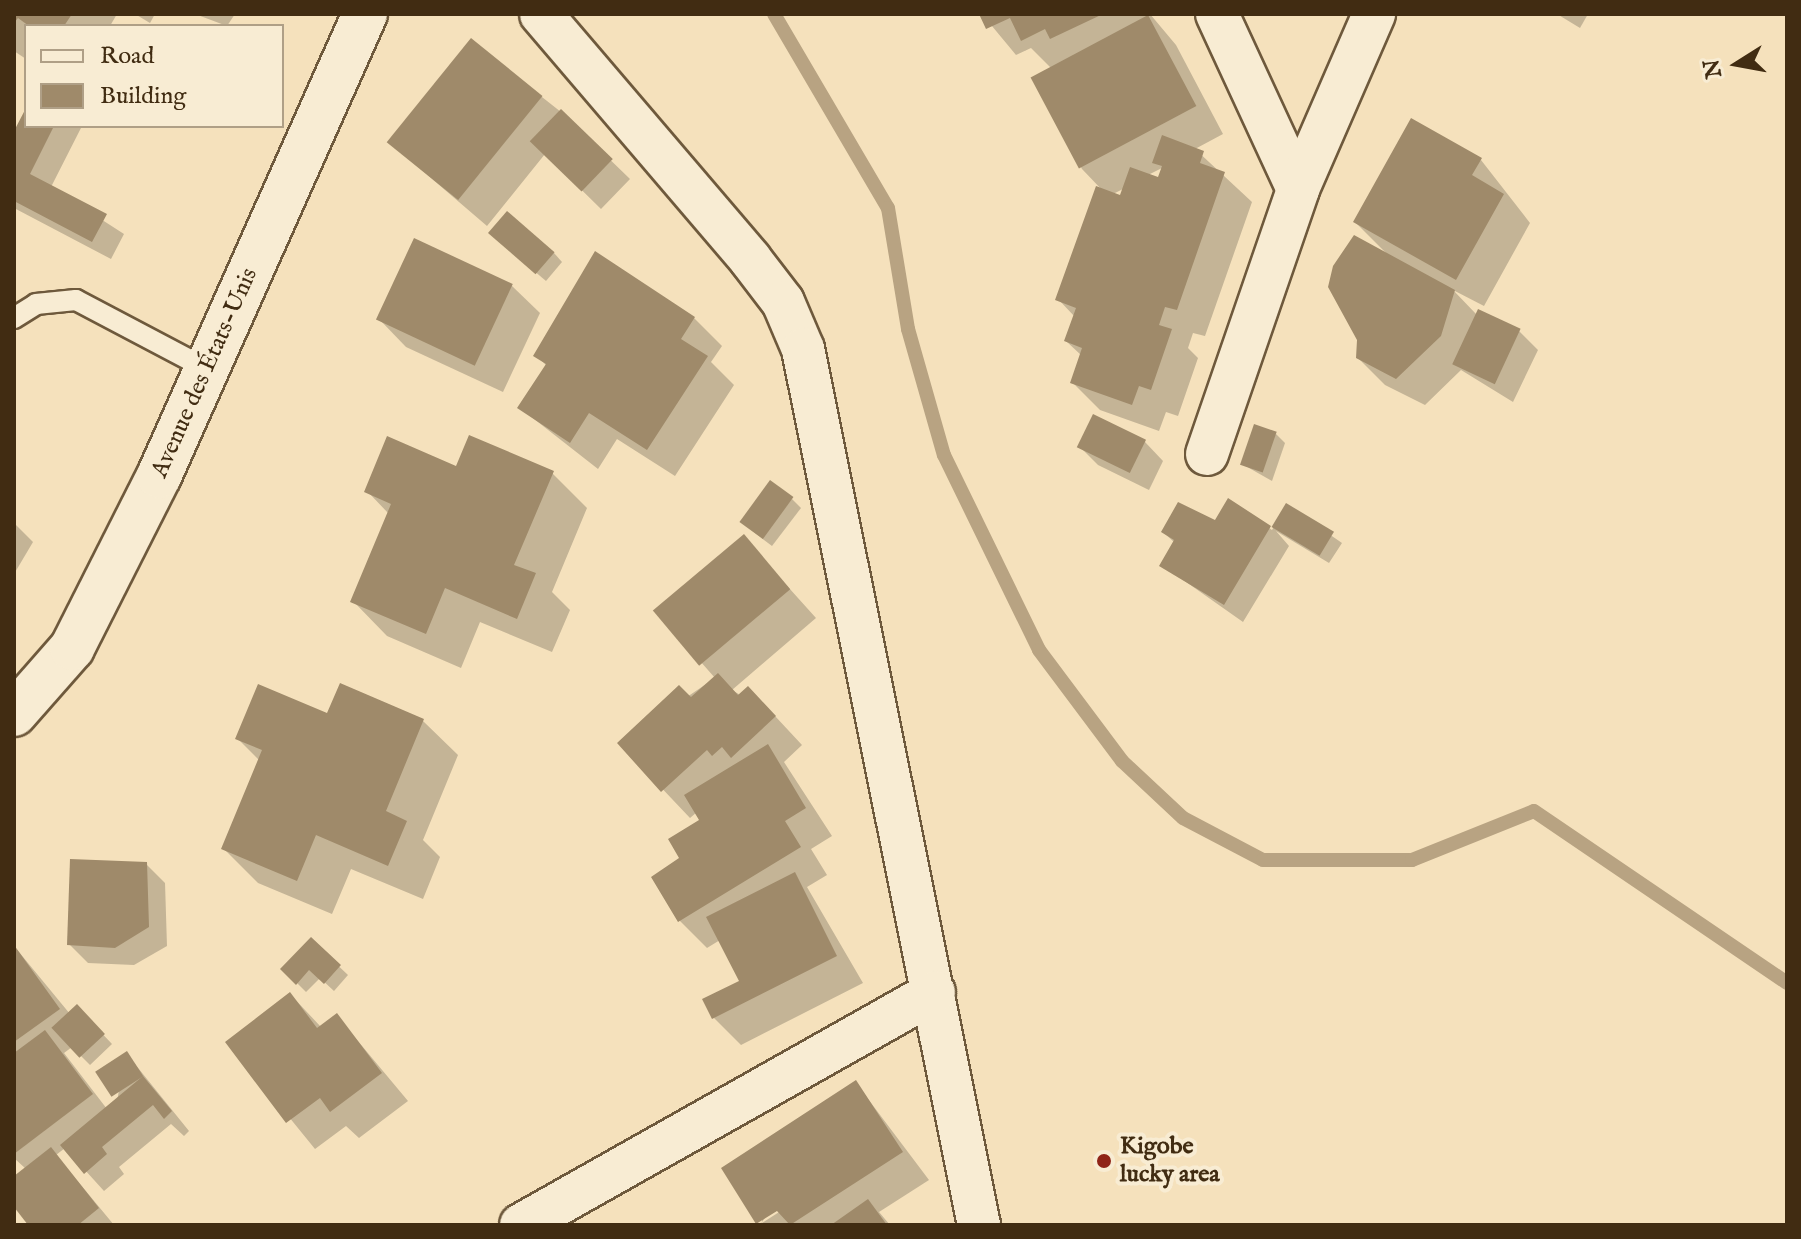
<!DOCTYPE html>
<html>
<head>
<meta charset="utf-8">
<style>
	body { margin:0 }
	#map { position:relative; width:1801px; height:1239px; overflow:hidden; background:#f5e1bc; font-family:"IM FELL English",serif }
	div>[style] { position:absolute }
	.shadow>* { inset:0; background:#0003 }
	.stream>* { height:14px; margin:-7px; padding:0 7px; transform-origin:7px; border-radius:7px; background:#b8a382 }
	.building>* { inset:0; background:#9f8a6a; transform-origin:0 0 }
	.roads { filter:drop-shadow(2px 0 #6e593c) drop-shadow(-2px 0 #6e593c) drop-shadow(0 2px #6e593c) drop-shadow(0 -2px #6e593c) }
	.lane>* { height:20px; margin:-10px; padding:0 10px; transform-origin:10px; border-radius:10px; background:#f8ecd3 }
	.street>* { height:42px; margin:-21px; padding:0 21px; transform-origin:21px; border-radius:21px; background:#f8ecd3 }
	.secondary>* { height:44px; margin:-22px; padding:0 22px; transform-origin:22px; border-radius:22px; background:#f8ecd3 }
	.dots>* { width:22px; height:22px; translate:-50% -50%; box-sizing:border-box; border:4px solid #f8ecd3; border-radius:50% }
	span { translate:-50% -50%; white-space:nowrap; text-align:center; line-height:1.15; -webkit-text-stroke:8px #f8ecd3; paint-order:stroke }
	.street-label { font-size:24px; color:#412c12 }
	.poi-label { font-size:24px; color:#412c12; font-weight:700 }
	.left { translate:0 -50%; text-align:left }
	.frame { position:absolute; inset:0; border:16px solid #412c12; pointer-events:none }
	.legend { position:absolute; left:24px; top:24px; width:260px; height:104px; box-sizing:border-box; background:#f8ecd3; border:2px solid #af9f86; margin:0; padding:10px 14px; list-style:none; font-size:24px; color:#412c12 }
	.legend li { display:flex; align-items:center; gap:16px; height:40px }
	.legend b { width:40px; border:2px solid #af9f86 }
	.north { position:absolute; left:1697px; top:24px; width:80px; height:80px; -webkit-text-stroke:6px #f8ecd3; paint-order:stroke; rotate:259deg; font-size:22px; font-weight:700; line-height:32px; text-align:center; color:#412c12 }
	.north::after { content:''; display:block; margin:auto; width:28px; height:36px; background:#412c12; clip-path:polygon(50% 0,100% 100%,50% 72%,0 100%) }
</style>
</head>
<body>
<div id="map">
	<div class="shadow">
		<div style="clip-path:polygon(14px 14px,117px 14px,110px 26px,26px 26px,26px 59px,14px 51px)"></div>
		<div style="clip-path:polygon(135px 14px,155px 14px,150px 23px)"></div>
		<div style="clip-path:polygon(195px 14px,235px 14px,227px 26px)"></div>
		<div style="clip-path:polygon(evenodd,982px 14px,1150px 14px,1176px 45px,1223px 134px,1195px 149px,1252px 202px,1205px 336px,1193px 333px,1188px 348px,1198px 358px,1178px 416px,1166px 412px,1159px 431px,1100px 410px,1072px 382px,1082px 356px,1066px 341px,1075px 317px,1058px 299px,1104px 192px,1082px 169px,1034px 80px,1053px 70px,1031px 48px,1016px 55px,982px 14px,1164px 167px,1159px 179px,1148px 175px,1164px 167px,982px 14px,1125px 188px,1121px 198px,1113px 194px,1125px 188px)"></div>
		<div style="clip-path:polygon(1557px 14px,1588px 14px,1580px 28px)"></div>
		<div style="clip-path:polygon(471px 41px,561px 112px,630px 179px,601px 209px,545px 154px,487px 226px,389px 142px)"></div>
		<div style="clip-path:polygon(26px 112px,26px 126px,82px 126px,51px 187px,124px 234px,111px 259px,14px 208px,14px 135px)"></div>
		<div style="clip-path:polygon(1481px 160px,1530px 223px,1484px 306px,1453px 290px,1477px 315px,1519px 331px,1538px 350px,1513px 402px,1461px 370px,1425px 405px,1385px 385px,1358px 358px,1387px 254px,1355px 222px)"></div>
		<div style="clip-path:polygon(415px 240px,512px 286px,540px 313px,503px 392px,406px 347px,379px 319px)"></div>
		<div style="clip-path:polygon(500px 242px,554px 253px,562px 262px,546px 281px)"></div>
		<div style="clip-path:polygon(596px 254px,694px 318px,722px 346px,711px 362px,734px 385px,675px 476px,617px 439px,598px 469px,520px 408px,547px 366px,536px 355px)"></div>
		<div style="clip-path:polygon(1276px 434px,1285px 443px,1272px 481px,1242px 464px)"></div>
		<div style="clip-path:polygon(1145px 442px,1163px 461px,1149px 490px,1098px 465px,1080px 447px)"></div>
		<div style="clip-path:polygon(457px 469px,552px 473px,587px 508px,552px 592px,570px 610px,552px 652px,480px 622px,461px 668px,387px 636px,353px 601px,389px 514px,367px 491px)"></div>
		<div style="clip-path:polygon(792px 499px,801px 508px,772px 546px,751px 530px)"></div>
		<div style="clip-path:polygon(1229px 501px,1272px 530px,1287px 505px,1342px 543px,1329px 563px,1276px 531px,1289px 546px,1243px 622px,1162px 565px,1175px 543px,1163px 532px,1216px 523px)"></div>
		<div style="clip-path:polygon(14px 523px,33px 542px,14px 574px)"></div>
		<div style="clip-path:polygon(743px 537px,816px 618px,732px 690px,775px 716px,802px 745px,784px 762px,832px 836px,811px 849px,827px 875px,807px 887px,863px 983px,741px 1045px,714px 1018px,741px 982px,720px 940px,707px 948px,680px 921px,682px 859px,702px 820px,697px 812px,690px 818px,619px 743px,715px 678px,656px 611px)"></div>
		<div style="clip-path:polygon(328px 715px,423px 721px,458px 755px,423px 840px,440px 857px,423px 899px,351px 869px,332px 914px,258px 883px,223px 848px,260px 761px,237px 738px)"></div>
		<div style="clip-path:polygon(146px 864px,165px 883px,167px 946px,134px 965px,88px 963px,69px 944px)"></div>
		<div style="clip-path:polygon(311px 940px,348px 975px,334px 991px,320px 978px,306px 992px,283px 969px)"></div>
		<div style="clip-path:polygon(14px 946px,70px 1014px,77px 1007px,112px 1044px,90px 1065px,72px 1047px,64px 1053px,107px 1109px,117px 1101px,126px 1053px,189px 1131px,184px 1136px,171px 1124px,119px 1167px,124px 1174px,104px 1191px,65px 1148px,56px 1155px,114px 1225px,31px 1225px,14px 1203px,14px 1179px,26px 1169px,14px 1158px)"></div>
		<div style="clip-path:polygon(290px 994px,321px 1027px,337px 1016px,408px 1101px,359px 1138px,346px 1126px,315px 1149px,228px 1042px)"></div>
		<div style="clip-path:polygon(evenodd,856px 1083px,929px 1180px,879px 1212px,890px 1225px,760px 1225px,856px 1083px,785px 1204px,787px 1207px,762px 1223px,762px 1218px,785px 1204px)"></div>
	</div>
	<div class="stream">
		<div style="left:774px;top:14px;width:225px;rotate:59.6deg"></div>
		<div style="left:888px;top:208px;width:123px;rotate:80.6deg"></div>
		<div style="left:908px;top:329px;width:131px;rotate:74.1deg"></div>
		<div style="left:944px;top:455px;width:217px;rotate:64deg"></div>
		<div style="left:1039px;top:650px;width:139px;rotate:53.2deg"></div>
		<div style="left:1122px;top:761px;width:83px;rotate:43.1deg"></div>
		<div style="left:1183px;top:818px;width:90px;rotate:27.7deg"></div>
		<div style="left:1263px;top:860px;width:149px"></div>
		<div style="left:1412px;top:860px;width:131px;rotate:-21.9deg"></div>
		<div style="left:1534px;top:811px;width:306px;rotate:34.2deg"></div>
	</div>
	<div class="building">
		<div style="clip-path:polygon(14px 14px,72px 14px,64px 26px,29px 26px,18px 18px,14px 23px)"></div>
		<div style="clip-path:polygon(979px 14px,1103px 14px,1050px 39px,1045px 29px,1021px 41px,1010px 18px,986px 29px)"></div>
		<div style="left:1148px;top:15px;width:103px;height:133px;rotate:62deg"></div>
		<div style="left:471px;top:38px;width:92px;height:134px;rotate:39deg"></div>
		<div style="clip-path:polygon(26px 108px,26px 126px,54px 126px,30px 174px,107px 214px,92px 242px,14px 201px,14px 131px)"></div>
		<div style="left:561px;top:109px;width:72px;height:45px;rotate:44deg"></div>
		<div style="clip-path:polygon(1411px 118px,1482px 158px,1472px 175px,1504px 194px,1456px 280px,1353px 222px)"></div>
		<div style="clip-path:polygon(1162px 135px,1204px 151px,1200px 163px,1225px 172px,1177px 310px,1165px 307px,1159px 325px,1172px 329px,1151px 390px,1139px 386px,1132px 405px,1070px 383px,1082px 348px,1064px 341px,1076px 308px,1055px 300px,1096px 186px,1120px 195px,1130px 167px,1158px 177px,1162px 166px,1152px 163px)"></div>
		<div style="left:507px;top:211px;width:63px;height:29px;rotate:41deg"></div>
		<div style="clip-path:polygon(1354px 235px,1455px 290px,1441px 336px,1396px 379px,1356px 358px,1357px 340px,1328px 287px,1333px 266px)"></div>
		<div style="left:414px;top:238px;width:109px;height:90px;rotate:25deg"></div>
		<div style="clip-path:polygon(595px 251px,695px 317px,681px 339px,708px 356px,647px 450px,589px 413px,570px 443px,517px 408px,546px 364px,533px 356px)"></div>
		<div style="left:1478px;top:309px;width:47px;height:61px;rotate:25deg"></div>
		<div style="left:1093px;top:414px;width:59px;height:37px;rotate:26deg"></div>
		<div style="left:1254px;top:424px;width:24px;height:43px;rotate:19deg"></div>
		<div style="clip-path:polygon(469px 435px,554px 471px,514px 565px,536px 573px,517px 619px,445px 588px,426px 634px,350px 602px,391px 504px,364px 492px,387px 436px,456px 466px)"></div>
		<div style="left:770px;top:480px;width:29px;height:52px;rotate:36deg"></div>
		<div style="clip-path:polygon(1228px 498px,1271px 526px,1224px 605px,1159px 566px,1174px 540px,1161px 532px,1178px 502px,1215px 520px)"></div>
		<div style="left:1286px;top:503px;width:56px;height:28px;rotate:31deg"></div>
		<div style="left:744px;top:534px;width:72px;height:119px;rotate:50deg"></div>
		<div style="clip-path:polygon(718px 673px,738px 695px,748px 686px,776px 716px,731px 758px,722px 747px,712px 756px,707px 750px,661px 792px,617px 743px,679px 685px,691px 697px)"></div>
		<div style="clip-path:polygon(340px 683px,424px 719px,386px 811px,407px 821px,388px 866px,316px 835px,297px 881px,221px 849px,262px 750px,235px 739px,258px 684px,327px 713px)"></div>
		<div style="clip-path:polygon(768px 744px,806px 808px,785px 821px,801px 847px,678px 922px,651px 877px,679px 858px,668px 839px,699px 820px,684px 795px)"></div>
		<div style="clip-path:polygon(70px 859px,147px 862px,149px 927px,115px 948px,67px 945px)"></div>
		<div style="clip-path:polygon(795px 872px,837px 956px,712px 1019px,702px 999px,739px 981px,706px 917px)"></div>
		<div style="clip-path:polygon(311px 937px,341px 965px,324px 984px,309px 970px,296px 985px,280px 969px)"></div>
		<div style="clip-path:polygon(14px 945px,60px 1009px,14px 1042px)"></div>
		<div style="clip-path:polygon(290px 992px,317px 1028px,337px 1013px,382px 1073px,330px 1112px,320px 1098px,286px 1123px,225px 1042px)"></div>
		<div style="left:77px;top:1004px;width:41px;height:35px;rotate:47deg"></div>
		<div style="clip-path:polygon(45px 1030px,93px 1094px,14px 1154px,14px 1053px)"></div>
		<div style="left:127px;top:1051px;width:30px;height:38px;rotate:57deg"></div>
		<div style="clip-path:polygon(143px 1076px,172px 1111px,164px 1119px,153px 1105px,102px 1147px,107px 1154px,84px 1174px,60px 1145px)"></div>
		<div style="clip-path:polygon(856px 1080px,903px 1152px,790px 1225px,777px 1211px,756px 1224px,721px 1168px)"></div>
		<div style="clip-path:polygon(51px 1147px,99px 1208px,78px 1225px,28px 1225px,14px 1207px,14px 1176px)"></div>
		<div style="clip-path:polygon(868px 1199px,887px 1225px,831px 1225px)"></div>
	</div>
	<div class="roads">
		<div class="lane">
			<div style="left:14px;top:318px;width:26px;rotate:-32deg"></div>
			<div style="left:36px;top:304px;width:40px;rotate:-5.7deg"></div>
			<div style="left:76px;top:300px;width:148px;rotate:27.8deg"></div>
		</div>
		<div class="street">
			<div style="left:541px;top:14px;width:322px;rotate:49.5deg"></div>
			<div style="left:750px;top:259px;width:54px;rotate:52.5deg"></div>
			<div style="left:783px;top:302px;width:51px;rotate:66.9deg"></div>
			<div style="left:803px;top:349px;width:894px;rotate:78.64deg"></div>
			<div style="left:1217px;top:14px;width:193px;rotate:65.2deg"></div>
			<div style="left:1207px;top:454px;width:280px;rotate:-71deg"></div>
			<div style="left:1298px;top:189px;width:191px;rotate:-66.5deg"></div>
			<div style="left:521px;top:1225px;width:474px;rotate:-29.4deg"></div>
		</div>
		<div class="secondary">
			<div style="left:14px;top:714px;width:88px;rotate:-48.7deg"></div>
			<div style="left:72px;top:648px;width:193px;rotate:-63.2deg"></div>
			<div style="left:159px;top:476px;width:506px;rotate:-65.97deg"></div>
		</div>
	</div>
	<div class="dots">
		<div style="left:1104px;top:1161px;background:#8f2418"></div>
	</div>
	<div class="street-label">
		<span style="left:205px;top:373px;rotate:-66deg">Avenue des États-Unis</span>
	</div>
	<div class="poi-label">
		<span class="left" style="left:1120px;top:1161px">Kigobe<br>lucky area</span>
	</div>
	<div class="frame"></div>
	<ul class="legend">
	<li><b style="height:10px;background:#f8ecd3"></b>Road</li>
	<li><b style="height:22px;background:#9f8a6a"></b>Building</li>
	</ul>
	<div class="north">N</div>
</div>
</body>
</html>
